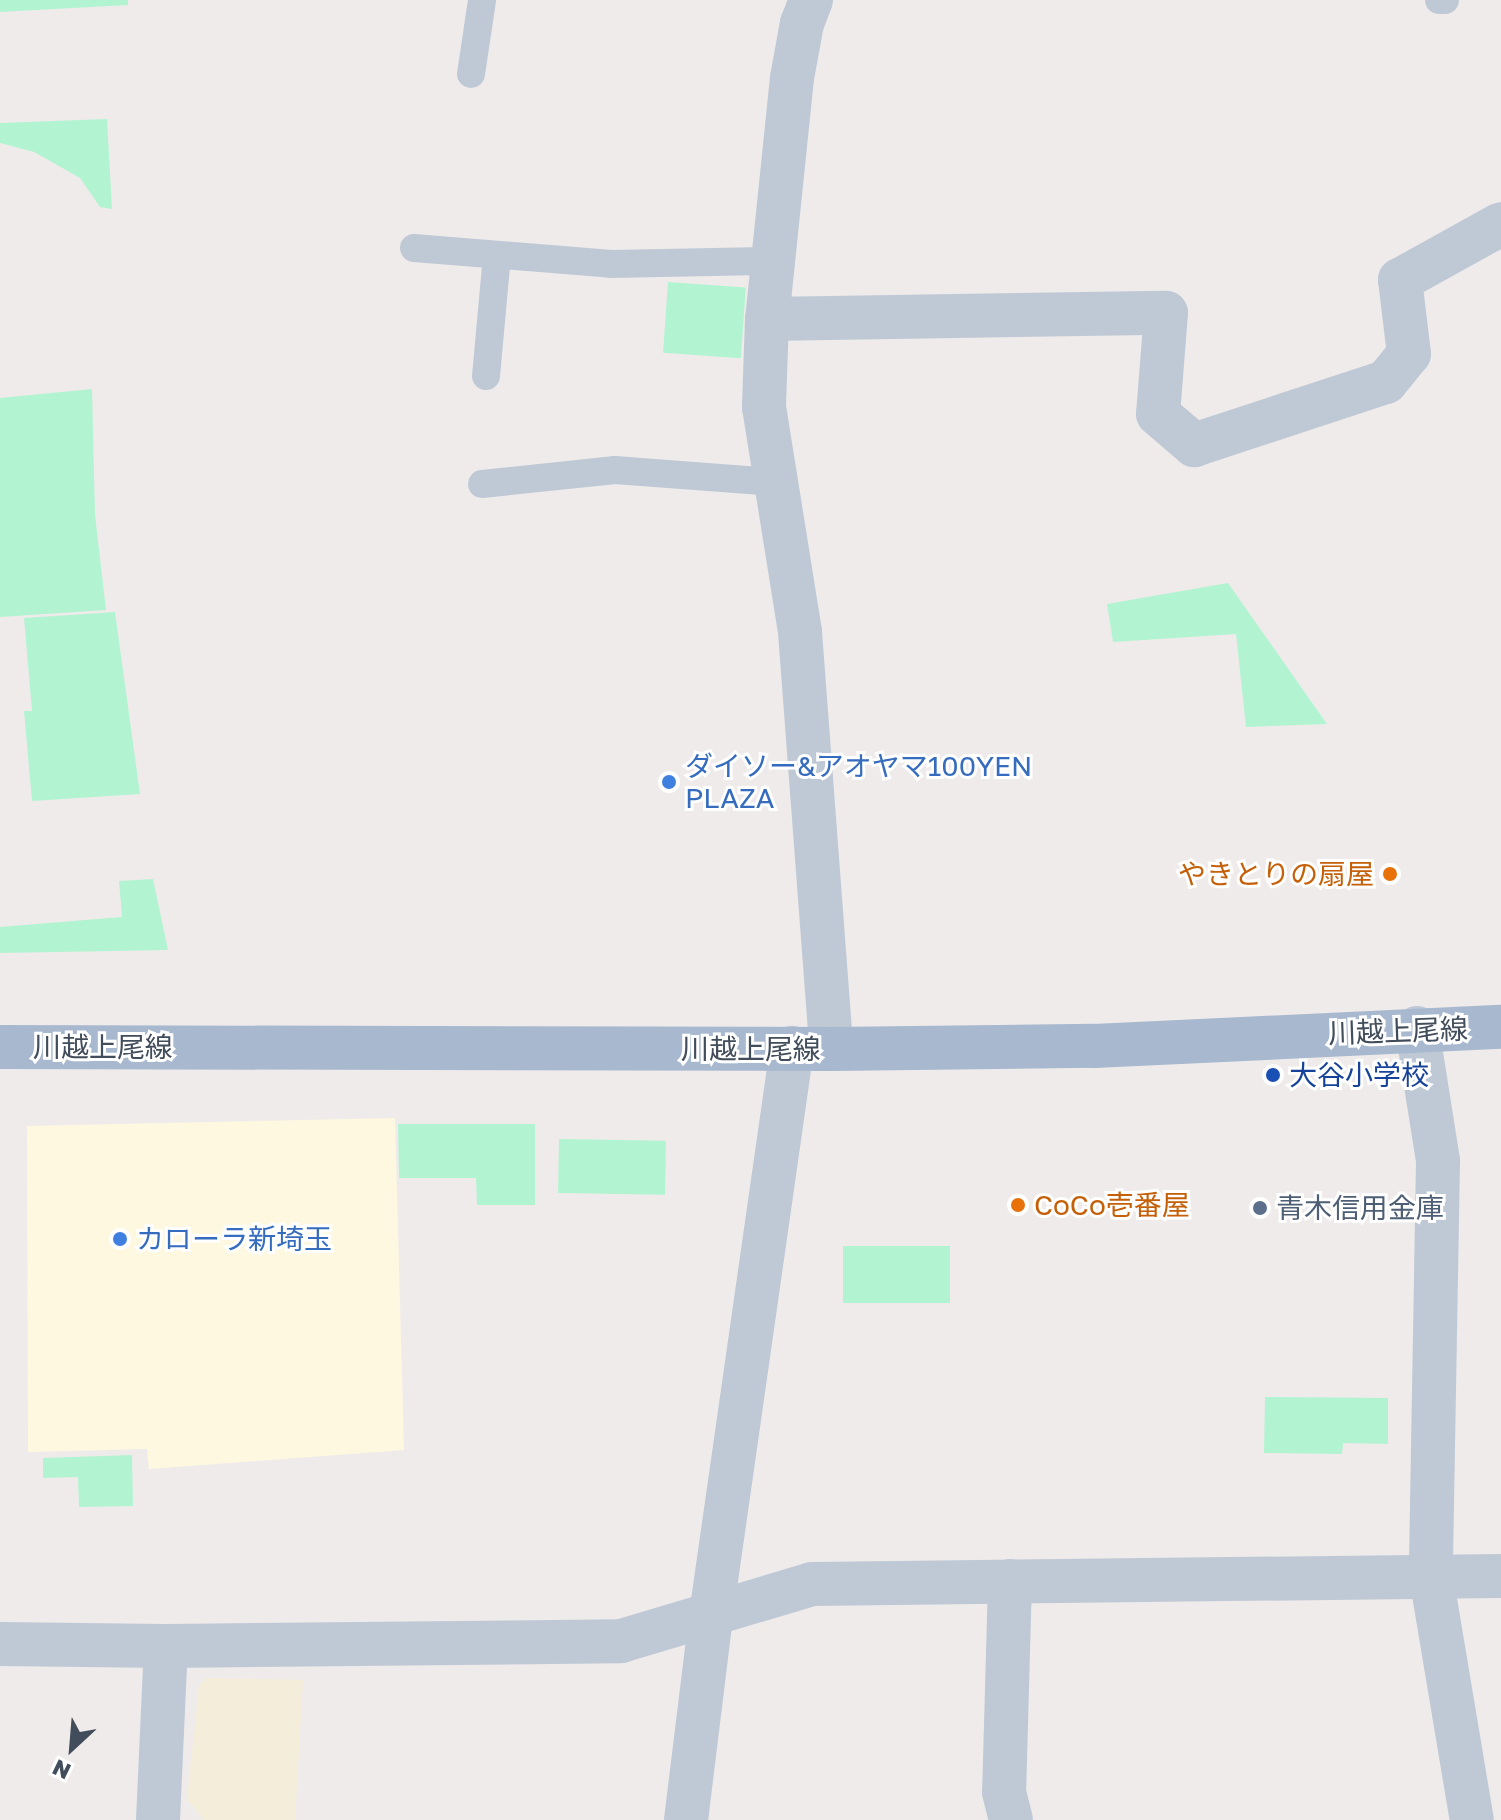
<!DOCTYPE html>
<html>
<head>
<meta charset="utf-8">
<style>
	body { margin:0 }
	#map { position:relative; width:1501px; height:1820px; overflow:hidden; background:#efebeb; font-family:"Golos Text","Noto Sans JP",sans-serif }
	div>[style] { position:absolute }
	.commercial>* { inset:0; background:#fef8e0 }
	.green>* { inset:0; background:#b2f4d1; transform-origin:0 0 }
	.sand>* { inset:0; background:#f3edd9 }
	.service>* { height:28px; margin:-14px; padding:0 14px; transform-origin:14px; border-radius:14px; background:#bfc9d5 }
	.minor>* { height:44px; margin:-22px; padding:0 22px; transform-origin:22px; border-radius:22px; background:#bfc9d5 }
	.tertiary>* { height:44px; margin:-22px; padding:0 22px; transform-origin:22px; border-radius:22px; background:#bfc9d5 }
	.primary>* { height:44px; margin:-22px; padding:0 22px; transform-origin:22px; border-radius:22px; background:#a7b8cf }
	.dots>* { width:22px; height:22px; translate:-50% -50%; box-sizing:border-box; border:4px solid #fff; border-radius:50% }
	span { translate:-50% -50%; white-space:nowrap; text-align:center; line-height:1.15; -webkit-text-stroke:6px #fff; paint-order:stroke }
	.shop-label { font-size:28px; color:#366cbe }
	.left { translate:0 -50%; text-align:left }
	.food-label { font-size:28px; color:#c56008 }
	.right { translate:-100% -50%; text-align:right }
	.street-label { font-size:28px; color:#424d5b }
	.transit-label { font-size:28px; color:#164399 }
	.service-label { font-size:28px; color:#4e5e75 }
	.north { position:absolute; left:32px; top:1708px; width:80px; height:80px; -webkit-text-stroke:6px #fff; paint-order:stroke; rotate:206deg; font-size:22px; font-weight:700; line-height:32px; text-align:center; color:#424d5b }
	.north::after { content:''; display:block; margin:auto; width:28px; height:36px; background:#424d5b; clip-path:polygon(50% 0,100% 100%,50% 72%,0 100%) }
</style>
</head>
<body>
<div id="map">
	<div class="commercial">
		<div style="clip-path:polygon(395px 1118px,404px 1450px,149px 1469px,147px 1449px,28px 1452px,27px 1126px)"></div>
	</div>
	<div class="green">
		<div style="clip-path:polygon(0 0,128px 0,128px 5px,0 12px)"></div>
		<div style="clip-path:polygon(107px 119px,112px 209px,100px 207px,80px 178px,34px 152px,0 143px,0 123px)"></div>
		<div style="left:668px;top:282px;width:78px;height:71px;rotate:4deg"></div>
		<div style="clip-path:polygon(92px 389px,95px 515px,106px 610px,0 617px,0 398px)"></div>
		<div style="clip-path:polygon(1228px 583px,1327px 724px,1246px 727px,1236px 634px,1113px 642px,1107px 604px)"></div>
		<div style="clip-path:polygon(115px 612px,140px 794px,32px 801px,24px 711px,32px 711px,24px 618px)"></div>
		<div style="clip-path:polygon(153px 879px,168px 950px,0 953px,0 927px,122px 917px,119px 881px)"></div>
		<div style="clip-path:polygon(398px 1124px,535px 1124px,535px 1205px,477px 1205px,476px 1178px,399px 1178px)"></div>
		<div style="left:559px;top:1139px;width:107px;height:54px;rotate:1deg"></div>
		<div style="left:843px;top:1246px;width:107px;height:57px"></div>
		<div style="clip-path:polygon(1265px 1397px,1388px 1398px,1388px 1444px,1343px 1443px,1342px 1454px,1264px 1453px)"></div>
		<div style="clip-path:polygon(132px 1455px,133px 1506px,79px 1507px,78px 1477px,43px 1478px,43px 1458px)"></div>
	</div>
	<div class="sand">
		<div style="clip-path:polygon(207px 1678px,303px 1680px,295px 1820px,204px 1820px,187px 1799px,199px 1686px)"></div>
	</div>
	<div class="service">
		<div style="left:1439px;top:0;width:6px"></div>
		<div style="left:471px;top:74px;width:75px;rotate:-81.5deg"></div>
		<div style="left:414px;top:248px;width:198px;rotate:4.6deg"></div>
		<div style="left:611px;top:264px;width:161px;rotate:-1.1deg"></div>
		<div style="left:486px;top:376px;width:121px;rotate:-84.8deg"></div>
		<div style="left:482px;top:484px;width:134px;rotate:-6deg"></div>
		<div style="left:615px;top:470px;width:160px;rotate:4.3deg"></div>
	</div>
	<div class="minor">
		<div style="left:811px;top:0;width:25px;rotate:111deg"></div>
		<div style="left:802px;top:23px;width:56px;rotate:100.3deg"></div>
		<div style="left:792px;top:78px;width:242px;rotate:95.9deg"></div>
		<div style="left:767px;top:319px;width:88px;rotate:92deg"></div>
		<div style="left:764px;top:407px;width:228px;rotate:80.9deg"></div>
		<div style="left:800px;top:632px;width:418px;rotate:85.7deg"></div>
		<div style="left:767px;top:319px;width:399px;rotate:-0.9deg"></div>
		<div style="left:1166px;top:313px;width:101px;rotate:94.5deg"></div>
		<div style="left:1158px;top:414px;width:48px;rotate:40.7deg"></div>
		<div style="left:1194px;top:445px;width:202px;rotate:-18.2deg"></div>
		<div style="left:1386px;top:382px;width:36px;rotate:-51deg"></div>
		<div style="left:1409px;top:354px;width:75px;rotate:-96.9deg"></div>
		<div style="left:1400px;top:280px;width:115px;rotate:-29deg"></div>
		<div style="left:1417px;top:1028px;width:135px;rotate:81deg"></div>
		<div style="left:1438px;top:1161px;width:415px;rotate:91deg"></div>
		<div style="left:1431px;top:1576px;width:247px;rotate:80.5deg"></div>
		<div style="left:1010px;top:1581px;width:211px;rotate:91.6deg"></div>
		<div style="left:1004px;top:1792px;width:29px;rotate:76deg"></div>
		<div style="left:0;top:1644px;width:166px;rotate:0.7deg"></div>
		<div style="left:166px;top:1646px;width:455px;rotate:-0.6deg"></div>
		<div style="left:621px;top:1641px;width:199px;rotate:-16.6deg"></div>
		<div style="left:812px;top:1584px;width:689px;rotate:-0.67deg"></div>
		<div style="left:158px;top:1820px;width:174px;rotate:-87.4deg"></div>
	</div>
	<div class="tertiary">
		<div style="left:686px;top:1820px;width:207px;rotate:-83deg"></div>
		<div style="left:711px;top:1615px;width:573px;rotate:-81.87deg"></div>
	</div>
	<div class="primary">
		<div style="left:0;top:1047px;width:831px;rotate:0.14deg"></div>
		<div style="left:831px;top:1049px;width:263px;rotate:-0.7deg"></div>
		<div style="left:1094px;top:1046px;width:407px;rotate:-2.7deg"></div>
	</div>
	<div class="dots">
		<div style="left:669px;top:782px;background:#3f7fe0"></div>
		<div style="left:1390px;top:874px;background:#e8710a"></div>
		<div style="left:1273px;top:1075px;background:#1a4fb4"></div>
		<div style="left:1018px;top:1205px;background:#e8710a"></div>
		<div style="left:1260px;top:1208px;background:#5c6f8a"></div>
		<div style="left:120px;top:1239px;background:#3f7fe0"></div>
	</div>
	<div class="shop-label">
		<span class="left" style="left:685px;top:782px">ダイソー&amp;アオヤマ100YEN<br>PLAZA</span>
		<span class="left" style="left:136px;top:1239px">カローラ新埼玉</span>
	</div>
	<div class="food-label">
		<span class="right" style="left:1374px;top:874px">やきとりの扇屋</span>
		<span class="left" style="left:1034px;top:1205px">CoCo壱番屋</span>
	</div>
	<div class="street-label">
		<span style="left:1398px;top:1031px;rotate:-2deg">川越上尾線</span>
		<span style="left:103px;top:1047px">川越上尾線</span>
		<span style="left:751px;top:1049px">川越上尾線</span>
	</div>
	<div class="transit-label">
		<span class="left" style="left:1289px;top:1075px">大谷小学校</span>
	</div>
	<div class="service-label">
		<span class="left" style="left:1276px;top:1208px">青木信用金庫</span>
	</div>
	<div class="north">N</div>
</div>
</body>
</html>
